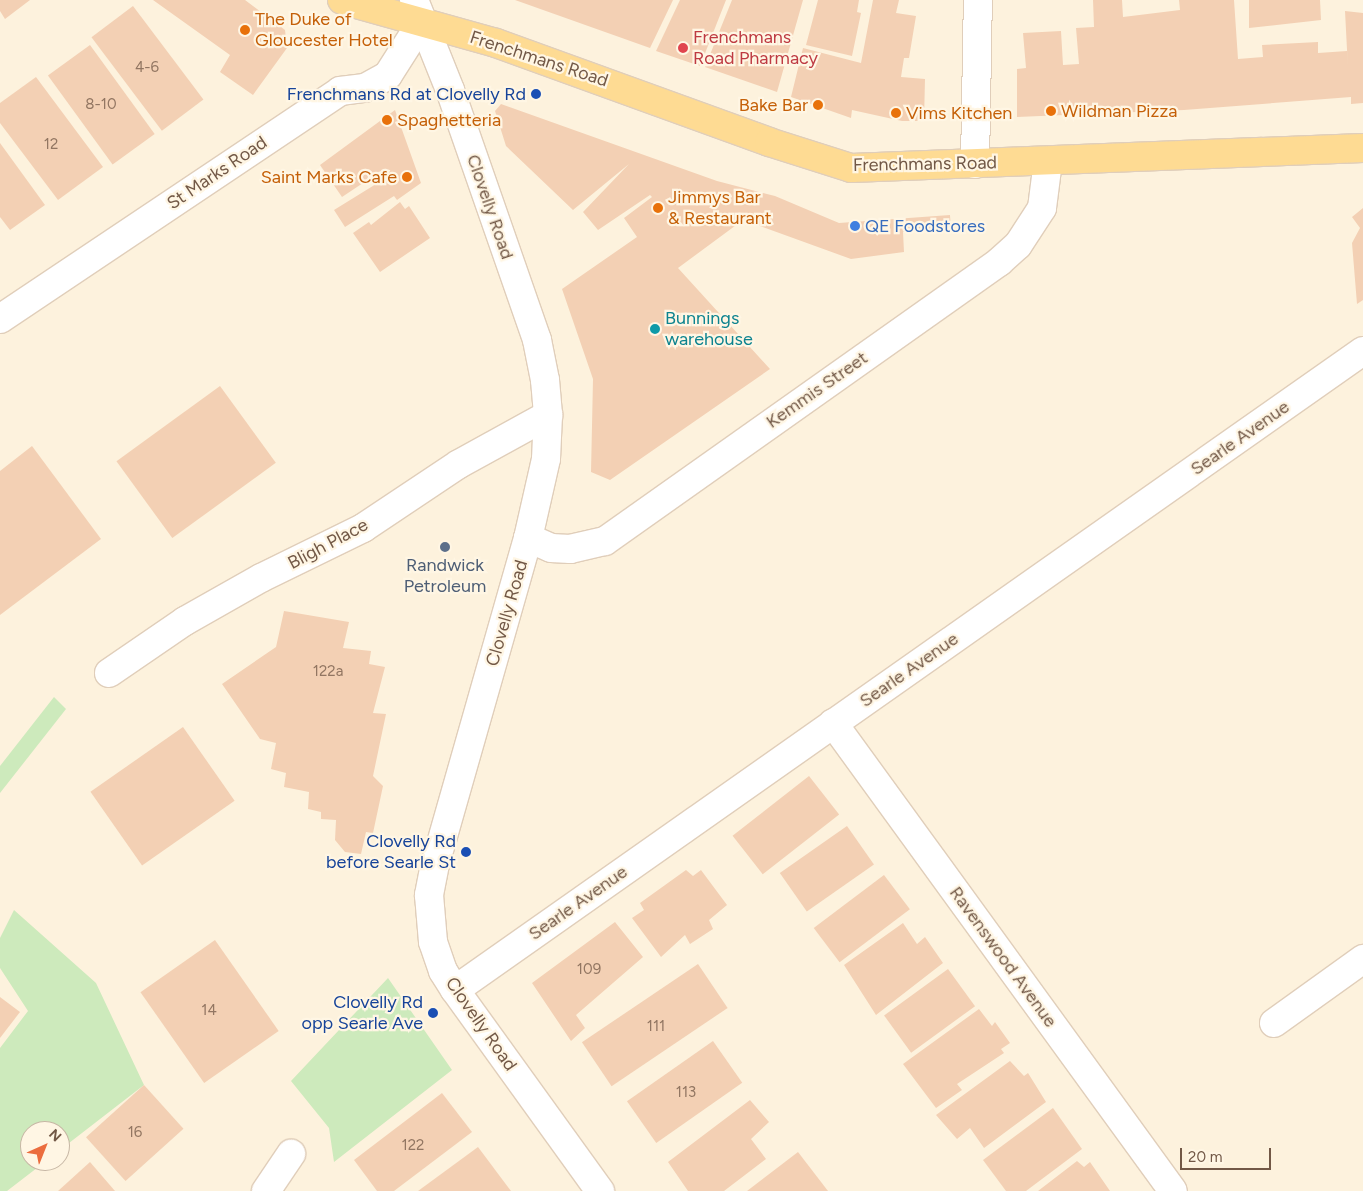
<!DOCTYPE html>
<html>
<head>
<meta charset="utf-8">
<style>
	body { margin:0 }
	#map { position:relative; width:1363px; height:1191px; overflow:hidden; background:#fdf2dd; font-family:Figtree,sans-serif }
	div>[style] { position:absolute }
	.green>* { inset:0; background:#cdeabc }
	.building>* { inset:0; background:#f3d0b4; transform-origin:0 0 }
	.roads { filter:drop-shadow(1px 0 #e0ceba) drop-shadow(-1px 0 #e0ceba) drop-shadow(0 1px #e0ceba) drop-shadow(0 -1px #e0ceba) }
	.street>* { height:28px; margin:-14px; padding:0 14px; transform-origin:14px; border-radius:14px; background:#fff }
	.secondary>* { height:28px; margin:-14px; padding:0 14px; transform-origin:14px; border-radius:14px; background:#fff }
	.primary>* { height:28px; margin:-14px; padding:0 14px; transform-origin:14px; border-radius:14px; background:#fedb93 }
	.dots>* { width:14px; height:14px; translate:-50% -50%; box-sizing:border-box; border:2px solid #fff6e4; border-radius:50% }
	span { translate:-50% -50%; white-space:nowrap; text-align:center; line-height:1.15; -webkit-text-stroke:4.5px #fff6e4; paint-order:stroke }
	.number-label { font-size:15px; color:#927662 }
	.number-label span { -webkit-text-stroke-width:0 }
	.food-label { font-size:18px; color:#c56008 }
	.left { translate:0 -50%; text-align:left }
	.right { translate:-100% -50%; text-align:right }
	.health-label { font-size:18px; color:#be3a42 }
	.street-label { font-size:18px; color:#725846 }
	.transit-label { font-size:18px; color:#164399 }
	.shop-label { font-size:18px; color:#366cbe }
	.culture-label { font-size:18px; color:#0d838f }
	.service-label { font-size:18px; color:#4e5e75 }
	.north { position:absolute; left:20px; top:1121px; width:50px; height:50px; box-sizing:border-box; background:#fff6e4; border:1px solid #c7b7a5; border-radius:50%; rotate:44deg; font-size:14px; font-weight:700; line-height:20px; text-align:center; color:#725846 }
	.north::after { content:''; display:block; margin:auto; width:18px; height:22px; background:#eb6d3e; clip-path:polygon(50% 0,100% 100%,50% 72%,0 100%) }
	.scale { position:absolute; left:1180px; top:1148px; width:91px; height:22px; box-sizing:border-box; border:2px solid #725846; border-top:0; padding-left:6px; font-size:15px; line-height:18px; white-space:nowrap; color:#725846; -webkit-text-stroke:4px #fff6e4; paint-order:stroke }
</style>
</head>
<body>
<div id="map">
	<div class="green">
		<div style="clip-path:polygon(54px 697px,66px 709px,0 793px,0 766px)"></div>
		<div style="clip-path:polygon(14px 910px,96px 983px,144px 1085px,60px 1150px,60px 1131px,30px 1131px,30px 1161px,46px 1161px,7px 1191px,0 1191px,0 1048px,28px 1011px,0 968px,0 938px)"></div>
		<div style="clip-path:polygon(388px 978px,452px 1070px,334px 1162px,329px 1128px,291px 1081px)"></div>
	</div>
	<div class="building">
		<div style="clip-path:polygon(0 0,30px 0,5px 19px,0 11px)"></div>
		<div style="clip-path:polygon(153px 0,245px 0,285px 30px,287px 48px,253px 95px,220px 72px,230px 55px)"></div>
		<div style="clip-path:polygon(515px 0,673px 0,650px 48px)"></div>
		<div style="clip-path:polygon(680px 0,726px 0,700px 66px,656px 51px)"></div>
		<div style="clip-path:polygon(732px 0,803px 0,777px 92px,705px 67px)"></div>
		<div style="clip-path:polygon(818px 0,859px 0,857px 12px,861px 13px,852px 56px,806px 45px)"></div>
		<div style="clip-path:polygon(873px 0,899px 0,896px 13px,916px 16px,909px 58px,904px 58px,901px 77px,925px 79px,924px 121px,902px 121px,852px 110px,851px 118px,791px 97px,803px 48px,861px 63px)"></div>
		<div style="clip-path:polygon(1093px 0,1122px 0,1123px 17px,1180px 10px,1179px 0,1234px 0,1238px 59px,1263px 57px,1262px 45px,1318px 42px,1318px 53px,1347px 51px,1348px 69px,1345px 11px,1363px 13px,1363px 103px,1351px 104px,1351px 97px,1184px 110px,1017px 117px,1017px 69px,1026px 68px,1023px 33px,1061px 31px,1063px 65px,1079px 64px,1076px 28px,1094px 27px)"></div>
		<div style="clip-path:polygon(1249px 0,1320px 0,1321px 20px,1249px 28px)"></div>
		<div style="left:133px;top:6px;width:117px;height:52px;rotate:53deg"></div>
		<div style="left:90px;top:45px;width:110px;height:52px;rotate:54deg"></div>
		<div style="clip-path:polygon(36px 77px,103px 167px,58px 200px,0 123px,0 103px)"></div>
		<div style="clip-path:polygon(501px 104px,717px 181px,775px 196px,839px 223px,950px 215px,951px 230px,903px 232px,904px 252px,851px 259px,743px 220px,678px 268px,770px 369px,610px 480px,591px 472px,593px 379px,562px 289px,637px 237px,624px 218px,652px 197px,650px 195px,598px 230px,583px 212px,629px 164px,573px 210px,506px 146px,495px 111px)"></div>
		<div style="clip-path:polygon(395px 110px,421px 183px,397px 200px,394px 196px,345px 227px,334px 210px,389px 176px,384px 169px,342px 197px,320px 165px)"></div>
		<div style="clip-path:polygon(0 143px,45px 205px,10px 230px,0 217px)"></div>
		<div style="clip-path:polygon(400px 202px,405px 209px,409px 206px,430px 238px,380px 272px,353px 233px,369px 222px,371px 225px)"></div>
		<div style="clip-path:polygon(1363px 208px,1363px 300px,1357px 304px,1352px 243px,1360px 228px,1352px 217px)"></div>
		<div style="left:220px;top:386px;width:95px;height:128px;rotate:54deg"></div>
		<div style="clip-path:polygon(32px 446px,101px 539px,0 615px,0 471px)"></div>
		<div style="clip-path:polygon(284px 611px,349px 622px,343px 648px,371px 651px,369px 664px,385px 667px,373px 713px,386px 714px,373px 776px,383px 786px,373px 833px,366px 832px,361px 854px,345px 852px,335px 840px,336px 820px,321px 819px,321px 812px,308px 809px,309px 792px,284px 787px,286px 773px,271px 769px,276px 743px,260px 739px,222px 684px,276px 647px)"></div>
		<div style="left:183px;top:727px;width:90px;height:113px;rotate:55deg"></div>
		<div style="left:809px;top:776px;width:49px;height:97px;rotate:52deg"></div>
		<div style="left:847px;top:826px;width:47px;height:82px;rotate:55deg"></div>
		<div style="clip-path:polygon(686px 870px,693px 876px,701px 870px,727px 905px,709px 920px,713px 929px,690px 944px,685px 935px,661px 957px,632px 918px,644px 910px,640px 903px)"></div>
		<div style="left:884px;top:875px;width:43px;height:88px;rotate:53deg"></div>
		<div style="clip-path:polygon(615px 922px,643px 957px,576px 1015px,585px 1028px,571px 1041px,532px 983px)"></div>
		<div style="clip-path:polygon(903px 923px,917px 944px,925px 937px,943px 963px,876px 1015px,844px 965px)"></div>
		<div style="left:215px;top:940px;width:111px;height:91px;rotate:55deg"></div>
		<div style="left:698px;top:964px;width:53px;height:140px;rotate:56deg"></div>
		<div style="left:948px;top:969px;width:46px;height:79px;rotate:54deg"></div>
		<div style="clip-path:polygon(0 997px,20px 1012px,0 1038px)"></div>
		<div style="clip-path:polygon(979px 1009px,992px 1026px,995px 1022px,1010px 1043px,1001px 1049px,1004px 1053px,957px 1084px,962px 1090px,936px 1108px,903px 1064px)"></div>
		<div style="left:713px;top:1041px;width:51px;height:105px;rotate:55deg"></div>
		<div style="clip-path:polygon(1010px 1061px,1024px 1076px,1028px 1073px,1046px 1102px,984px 1148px,970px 1128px,957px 1139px,936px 1115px)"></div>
		<div style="left:144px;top:1085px;width:59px;height:78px;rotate:48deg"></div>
		<div style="clip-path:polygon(442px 1093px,472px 1132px,394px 1191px,377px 1191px,354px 1160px)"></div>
		<div style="clip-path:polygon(750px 1100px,769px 1122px,751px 1139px,766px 1159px,724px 1191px,688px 1191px,668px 1162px)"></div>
		<div style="clip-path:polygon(1053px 1108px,1082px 1149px,1026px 1191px,1006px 1191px,983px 1160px)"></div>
		<div style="clip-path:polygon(478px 1147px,511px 1191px,418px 1191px)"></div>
		<div style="clip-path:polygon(798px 1152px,828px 1191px,747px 1191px)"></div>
		<div style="clip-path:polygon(1077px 1161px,1084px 1167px,1090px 1162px,1110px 1191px,1038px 1191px)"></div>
		<div style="clip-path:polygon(90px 1162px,115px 1191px,58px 1191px)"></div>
	</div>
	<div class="roads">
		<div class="street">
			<div style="left:975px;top:164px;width:164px;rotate:-89deg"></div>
			<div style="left:0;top:319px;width:409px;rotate:-33.8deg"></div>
			<div style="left:340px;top:91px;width:25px;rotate:-7deg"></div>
			<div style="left:365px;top:88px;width:26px;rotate:-29deg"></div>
			<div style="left:388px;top:75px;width:62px;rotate:-57.6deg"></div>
			<div style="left:528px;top:538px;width:25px;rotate:23deg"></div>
			<div style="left:551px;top:548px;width:19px;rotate:3deg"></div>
			<div style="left:570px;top:549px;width:36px;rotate:-13deg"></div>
			<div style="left:605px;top:541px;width:483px;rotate:-35.3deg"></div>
			<div style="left:999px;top:262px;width:25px;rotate:-42deg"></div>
			<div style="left:1018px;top:245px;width:44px;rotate:-57deg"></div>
			<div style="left:1042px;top:208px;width:47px;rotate:-82.7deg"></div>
			<div style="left:109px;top:673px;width:92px;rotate:-34.4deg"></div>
			<div style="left:185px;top:621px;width:87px;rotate:-29.5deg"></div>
			<div style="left:261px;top:578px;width:114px;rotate:-26.1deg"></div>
			<div style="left:363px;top:528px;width:115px;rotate:-33.7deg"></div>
			<div style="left:459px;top:464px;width:102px;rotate:-28.8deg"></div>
			<div style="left:833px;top:723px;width:578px;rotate:54deg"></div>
			<div style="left:455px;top:990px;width:1110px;rotate:-35.14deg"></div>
			<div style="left:1274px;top:1023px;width:110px;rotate:-35.7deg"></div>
			<div style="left:266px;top:1191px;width:45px;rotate:-56deg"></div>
		</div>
		<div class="secondary">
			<div style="left:414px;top:0;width:97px;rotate:68.2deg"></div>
			<div style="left:450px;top:90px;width:265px;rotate:70.8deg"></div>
			<div style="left:537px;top:340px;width:41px;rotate:78.7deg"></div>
			<div style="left:545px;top:380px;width:35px;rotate:85deg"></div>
			<div style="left:548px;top:415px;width:44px;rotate:92.6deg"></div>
			<div style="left:546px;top:459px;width:81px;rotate:102.8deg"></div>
			<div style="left:528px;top:538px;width:339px;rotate:105.9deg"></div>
			<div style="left:435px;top:864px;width:32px;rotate:101deg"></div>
			<div style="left:429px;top:895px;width:47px;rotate:85.1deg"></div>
			<div style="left:433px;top:942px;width:31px;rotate:71deg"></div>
			<div style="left:443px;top:971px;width:22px;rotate:58deg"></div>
			<div style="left:455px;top:990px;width:248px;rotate:54.2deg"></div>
		</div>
		<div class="primary">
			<div style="left:342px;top:0;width:160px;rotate:15.6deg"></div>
			<div style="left:496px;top:43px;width:290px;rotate:19.9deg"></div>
			<div style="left:769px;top:142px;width:86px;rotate:17.6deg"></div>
			<div style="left:851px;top:168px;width:512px;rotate:-2.24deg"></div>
		</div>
	</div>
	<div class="dots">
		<div style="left:245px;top:30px;background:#e8710a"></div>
		<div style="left:683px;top:48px;background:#e0444e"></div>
		<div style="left:536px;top:94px;background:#1a4fb4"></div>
		<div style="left:818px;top:105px;background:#e8710a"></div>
		<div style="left:1051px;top:111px;background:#e8710a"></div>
		<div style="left:896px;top:113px;background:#e8710a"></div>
		<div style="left:387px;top:120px;background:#e8710a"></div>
		<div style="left:407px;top:177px;background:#e8710a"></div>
		<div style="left:658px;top:208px;background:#e8710a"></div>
		<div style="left:855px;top:226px;background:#3f7fe0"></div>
		<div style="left:655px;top:329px;background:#0f9aa8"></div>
		<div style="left:445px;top:547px;background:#5c6f8a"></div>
		<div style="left:466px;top:852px;background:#1a4fb4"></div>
		<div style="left:433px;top:1013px;background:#1a4fb4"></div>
	</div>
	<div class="number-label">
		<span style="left:147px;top:68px">4-6</span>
		<span style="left:101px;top:105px">8-10</span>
		<span style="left:51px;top:145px">12</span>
		<span style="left:328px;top:672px">122a</span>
		<span style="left:589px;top:970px">109</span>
		<span style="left:209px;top:1011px">14</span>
		<span style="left:656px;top:1027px">111</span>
		<span style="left:686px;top:1093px">113</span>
		<span style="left:135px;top:1133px">16</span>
		<span style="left:413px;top:1146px">122</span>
	</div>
	<div class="food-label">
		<span class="left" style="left:255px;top:30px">The Duke of<br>Gloucester Hotel</span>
		<span class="right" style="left:808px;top:105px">Bake Bar</span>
		<span class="left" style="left:1061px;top:111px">Wildman Pizza</span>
		<span class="left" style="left:906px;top:113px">Vims Kitchen</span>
		<span class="left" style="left:397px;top:120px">Spaghetteria</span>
		<span class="right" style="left:397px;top:177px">Saint Marks Cafe</span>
		<span class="left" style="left:668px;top:208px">Jimmys Bar<br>&amp; Restaurant</span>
	</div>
	<div class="health-label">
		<span class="left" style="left:693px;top:48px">Frenchmans<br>Road Pharmacy</span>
	</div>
	<div class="street-label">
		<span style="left:539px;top:59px;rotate:18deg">Frenchmans Road</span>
		<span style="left:925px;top:164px;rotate:-1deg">Frenchmans Road</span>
		<span style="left:217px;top:173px;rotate:-34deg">St Marks Road</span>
		<span style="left:490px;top:207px;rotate:71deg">Clovelly Road</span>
		<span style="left:817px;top:390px;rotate:-35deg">Kemmis Street</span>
		<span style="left:1240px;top:438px;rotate:-35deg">Searle Avenue</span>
		<span style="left:328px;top:544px;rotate:-28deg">Bligh Place</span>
		<span style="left:507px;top:613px;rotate:-74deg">Clovelly Road</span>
		<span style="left:909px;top:670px;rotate:-35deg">Searle Avenue</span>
		<span style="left:578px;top:903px;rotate:-35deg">Searle Avenue</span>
		<span style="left:1003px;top:957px;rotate:54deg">Ravenswood Avenue</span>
		<span style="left:481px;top:1024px;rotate:55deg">Clovelly Road</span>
	</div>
	<div class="transit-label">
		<span class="right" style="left:526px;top:94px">Frenchmans Rd at Clovelly Rd</span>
		<span class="right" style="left:456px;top:852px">Clovelly Rd<br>before Searle St</span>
		<span class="right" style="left:423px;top:1013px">Clovelly Rd<br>opp Searle Ave</span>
	</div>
	<div class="shop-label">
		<span class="left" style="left:865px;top:226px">QE Foodstores</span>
	</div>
	<div class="culture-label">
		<span class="left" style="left:665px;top:329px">Bunnings<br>warehouse</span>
	</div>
	<div class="service-label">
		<span style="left:445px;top:576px">Randwick<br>Petroleum</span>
	</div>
	<div class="north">N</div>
	<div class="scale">20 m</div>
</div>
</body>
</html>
